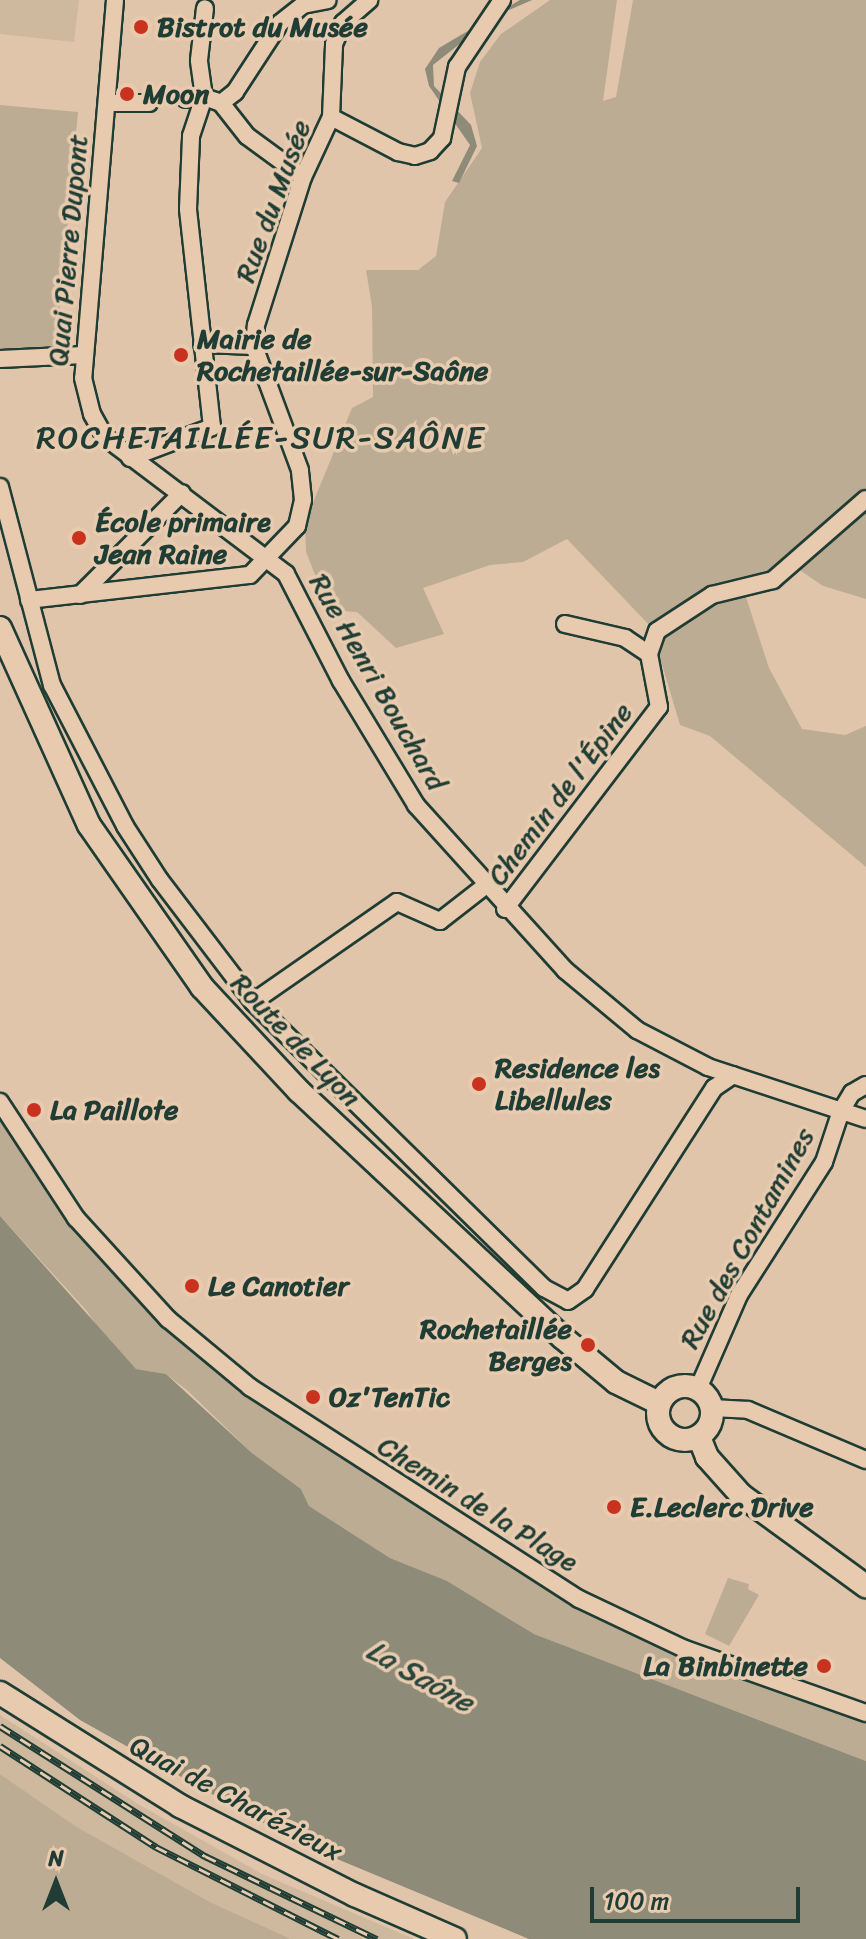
<!DOCTYPE html>
<html>
<head>
<meta charset="utf-8">
<style>
	body { margin:0 }
	#map { position:relative; width:866px; height:1939px; overflow:hidden; background:#e0c5aa; font-family:Sriracha,sans-serif }
	div>[style] { position:absolute }
	.built>* { inset:0; background:#ceb99f }
	.green>* { inset:0; background:#bdac94 }
	.water>* { inset:0; background:#8e8b78 }
	.roads { filter:drop-shadow(2px 0 #1f3d34) drop-shadow(-2px 0 #1f3d34) drop-shadow(0 2px #1f3d34) drop-shadow(0 -2px #1f3d34) }
	.minor>* { height:16px; margin:-8px; padding:0 8px; transform-origin:8px; border-radius:8px; background:#e8cbaf }
	.major>* { height:22px; margin:-11px; padding:0 11px; transform-origin:11px; border-radius:11px; background:#e8cbaf }
	.major>.ring { margin:-11px; padding:0; box-sizing:content-box; background:none; border:22px solid #e8cbaf; border-radius:50% }
	.rail>* { height:7px; margin-top:-3.5px; transform-origin:0; background:repeating-linear-gradient(90deg,#e8cbaf 0 12px,#1f3d34 0 24px); box-sizing:border-box; border-block:2px solid #1f3d34 }
	.dots>* { width:22px; height:22px; translate:-50% -50%; box-sizing:border-box; border:4px solid #e8cbaf; border-radius:50% }
	span { translate:-50% -50%; white-space:nowrap; text-align:center; line-height:1.15; -webkit-text-stroke:7px #e8cbaf; paint-order:stroke }
	.poi-label { font-size:28px; color:#1f3d34; font-weight:700 }
	.left { translate:0 -50%; text-align:left }
	.right { translate:-100% -50%; text-align:right }
	.street-label { font-size:28px; color:#1f3d34 }
	.water-label { font-size:30px; color:#2a453b; font-style:italic }
	.quarter-label { font-size:32px; color:#1f3d34; letter-spacing:2px }
	.north { position:absolute; left:16px; top:1843px; width:80px; height:80px; -webkit-text-stroke:6px #e8cbaf; paint-order:stroke; rotate:0deg; font-size:22px; font-weight:700; line-height:32px; text-align:center; color:#1f3d34 }
	.north::after { content:''; display:block; margin:auto; width:28px; height:36px; background:#1f3d34; clip-path:polygon(50% 0,100% 100%,50% 72%,0 100%) }
	.scale { position:absolute; left:590px; top:1887px; width:210px; height:36px; box-sizing:border-box; border:4px solid #1f3d34; border-top:0; padding-left:10px; font-size:24px; line-height:28px; white-space:nowrap; color:#1f3d34; -webkit-text-stroke:6px #e8cbaf; paint-order:stroke }
</style>
</head>
<body>
<div id="map">
	<div class="built">
		<div style="clip-path:polygon(0 0,79px 0,74px 42px,0 34px)"></div>
		<div style="clip-path:polygon(0 1715px,138px 1804px,262px 1874px,414px 1939px,291px 1939px,210px 1902px,77px 1827px,0 1774px)"></div>
	</div>
	<div class="green">
		<div style="clip-path:polygon(550px 0,617px 0,603px 101px,616px 97px,633px 0,866px 0,866px 599px,823px 586px,785px 560px,744px 591px,769px 668px,802px 729px,845px 735px,866px 726px,866px 867px,710px 736px,680px 725px,651px 627px,567px 539px,523px 562px,490px 565px,423px 588px,444px 634px,396px 648px,357px 612px,329px 610px,306px 552px,305px 522px,352px 408px,373px 397px,372px 307px,366px 270px,418px 270px,436px 256px,445px 202px,482px 148px,470px 93px,480px 62px,501px 34px)"></div>
		<div style="clip-path:polygon(0 105px,78px 112px,56px 347px,0 349px)"></div>
		<div style="clip-path:polygon(0 1109px,165px 1320px,583px 1605px,866px 1717px,866px 1761px,534px 1634px,446px 1581px,390px 1558px,309px 1506px,301px 1489px,252px 1453px,188px 1391px,166px 1374px,136px 1369px,107px 1341px,86px 1310px,0 1216px)"></div>
		<div style="clip-path:polygon(728px 1578px,749px 1584px,748px 1589px,759px 1595px,729px 1646px,705px 1634px)"></div>
		<div style="clip-path:polygon(0 1774px,77px 1827px,210px 1902px,291px 1939px,0 1939px)"></div>
	</div>
	<div class="water">
		<div style="clip-path:polygon(520px 0,532px 0,495px 16px,433px 65px,434px 86px,471px 125px,477px 146px,459px 183px,452px 181px,470px 145px,429px 86px,425px 69px,439px 48px)"></div>
		<div style="clip-path:polygon(0 1216px,136px 1369px,166px 1374px,252px 1453px,301px 1489px,309px 1506px,390px 1558px,447px 1581px,534px 1634px,866px 1761px,866px 1939px,529px 1939px,301px 1844px,80px 1720px,0 1658px)"></div>
	</div>
	<div class="roads">
		<div class="minor">
			<div style="left:115px;top:0;width:379px;rotate:94.8deg"></div>
			<div style="left:83px;top:378px;width:37px;rotate:76deg"></div>
			<div style="left:92px;top:414px;width:26px;rotate:61deg"></div>
			<div style="left:105px;top:437px;width:227px;rotate:37.1deg"></div>
			<div style="left:286px;top:574px;width:120px;rotate:62.8deg"></div>
			<div style="left:341px;top:681px;width:145px;rotate:58.8deg"></div>
			<div style="left:416px;top:805px;width:222px;rotate:47.9deg"></div>
			<div style="left:565px;top:970px;width:94px;rotate:39.8deg"></div>
			<div style="left:637px;top:1030px;width:80px;rotate:27.5deg"></div>
			<div style="left:708px;top:1067px;width:166px;rotate:18.2deg"></div>
			<div style="left:186px;top:99px;width:18px;rotate:-6deg"></div>
			<div style="left:204px;top:97px;width:18px;rotate:19deg"></div>
			<div style="left:221px;top:103px;width:42px;rotate:51.8deg"></div>
			<div style="left:247px;top:136px;width:69px;rotate:36.2deg"></div>
			<div style="left:107px;top:103px;width:42px"></div>
			<div style="left:221px;top:103px;width:18px;rotate:-38deg"></div>
			<div style="left:235px;top:92px;width:82px;rotate:-56.9deg"></div>
			<div style="left:280px;top:23px;width:29px;rotate:-38deg"></div>
			<div style="left:303px;top:5px;width:25px;rotate:-11deg"></div>
			<div style="left:331px;top:117px;width:76px;rotate:27.6deg"></div>
			<div style="left:398px;top:152px;width:17px;rotate:13deg"></div>
			<div style="left:415px;top:156px;width:16px;rotate:-18deg"></div>
			<div style="left:430px;top:151px;width:18px;rotate:-47deg"></div>
			<div style="left:442px;top:138px;width:73px;rotate:-78.1deg"></div>
			<div style="left:457px;top:67px;width:81px;rotate:-56.1deg"></div>
			<div style="left:202px;top:344px;width:52px;rotate:2.2deg"></div>
			<div style="left:0;top:359px;width:84px;rotate:-2.7deg"></div>
			<div style="left:130px;top:458px;width:88px;rotate:-20.7deg"></div>
			<div style="left:212px;top:427px;width:219px;rotate:-96.3deg"></div>
			<div style="left:188px;top:209px;width:73px;rotate:-87.6deg"></div>
			<div style="left:191px;top:136px;width:41px;rotate:-71.6deg"></div>
			<div style="left:204px;top:97px;width:37px;rotate:-98deg"></div>
			<div style="left:199px;top:60px;width:52px;rotate:-83.4deg"></div>
			<div style="left:0;top:487px;width:205px;rotate:75.3deg"></div>
			<div style="left:52px;top:685px;width:159px;rotate:62.6deg"></div>
			<div style="left:125px;top:826px;width:64px;rotate:57.1deg"></div>
			<div style="left:160px;top:880px;width:153px;rotate:52.7deg"></div>
			<div style="left:253px;top:1002px;width:408px;rotate:44.5deg"></div>
			<div style="left:544px;top:1288px;width:27px;rotate:28deg"></div>
			<div style="left:568px;top:1301px;width:21px;rotate:-35deg"></div>
			<div style="left:585px;top:1289px;width:239px;rotate:-57.3deg"></div>
			<div style="left:714px;top:1088px;width:23px;rotate:-34deg"></div>
			<div style="left:80px;top:595px;width:144px;rotate:-45deg"></div>
			<div style="left:29px;top:600px;width:222px;rotate:-6.5deg"></div>
			<div style="left:250px;top:575px;width:68px;rotate:-46.2deg"></div>
			<div style="left:297px;top:526px;width:27px;rotate:-77deg"></div>
			<div style="left:303px;top:500px;width:30px;rotate:-96deg"></div>
			<div style="left:300px;top:470px;width:132px;rotate:-110.4deg"></div>
			<div style="left:254px;top:346px;width:21px;rotate:-85deg"></div>
			<div style="left:256px;top:325px;width:155px;rotate:-72.4deg"></div>
			<div style="left:303px;top:177px;width:66px;rotate:-65deg"></div>
			<div style="left:331px;top:117px;width:73px;rotate:-87.6deg"></div>
			<div style="left:334px;top:44px;width:23px;rotate:-67deg"></div>
			<div style="left:343px;top:23px;width:35px;rotate:-41deg"></div>
			<div style="left:565px;top:624px;width:62px;rotate:13.1deg"></div>
			<div style="left:625px;top:638px;width:29px;rotate:34deg"></div>
			<div style="left:505px;top:909px;width:254px;rotate:-52.7deg"></div>
			<div style="left:659px;top:707px;width:54px;rotate:-100.7deg"></div>
			<div style="left:649px;top:654px;width:24px;rotate:-71deg"></div>
			<div style="left:657px;top:631px;width:66px;rotate:-33.2deg"></div>
			<div style="left:712px;top:595px;width:63px;rotate:-13.8deg"></div>
			<div style="left:773px;top:580px;width:123px;rotate:-41.1deg"></div>
			<div style="left:253px;top:1002px;width:175px;rotate:-34.8deg"></div>
			<div style="left:397px;top:902px;width:47px;rotate:23.8deg"></div>
			<div style="left:440px;top:921px;width:57px;rotate:-37.9deg"></div>
			<div style="left:0;top:1102px;width:139px;rotate:56.8deg"></div>
			<div style="left:76px;top:1218px;width:137px;rotate:47.7deg"></div>
			<div style="left:168px;top:1319px;width:107px;rotate:39.7deg"></div>
			<div style="left:250px;top:1387px;width:391px;rotate:32.8deg"></div>
			<div style="left:579px;top:1599px;width:117px;rotate:25.3deg"></div>
			<div style="left:685px;top:1649px;width:192px;rotate:19.5deg"></div>
			<div style="left:698px;top:1389px;width:103px;rotate:-66.4deg"></div>
			<div style="left:739px;top:1295px;width:158px;rotate:-57.4deg"></div>
			<div style="left:824px;top:1162px;width:54px;rotate:-71.6deg"></div>
			<div style="left:841px;top:1111px;width:21px;rotate:-59deg"></div>
			<div style="left:852px;top:1093px;width:16px;rotate:-30deg"></div>
			<div style="left:712px;top:1408px;width:36px;rotate:3deg"></div>
			<div style="left:748px;top:1410px;width:128px;rotate:23deg"></div>
		</div>
		<div class="major">
			<div style="left:0;top:628px;width:216px;rotate:65.7deg"></div>
			<div style="left:89px;top:825px;width:198px;rotate:55.1deg"></div>
			<div style="left:202px;top:987px;width:142px;rotate:47deg"></div>
			<div style="left:299px;top:1091px;width:360px;rotate:43.1deg"></div>
			<div style="left:562px;top:1337px;width:70px;rotate:39.8deg"></div>
			<div style="left:616px;top:1382px;width:48px;rotate:26deg"></div>
			<div class="ring" style="left:658px;top:1386px;width:32px;height:32px"></div>
			<div style="left:699px;top:1437px;width:22px;rotate:68deg"></div>
			<div style="left:707px;top:1457px;width:51px;rotate:48.2deg"></div>
			<div style="left:741px;top:1495px;width:155px;rotate:36.1deg"></div>
			<div style="left:0;top:1693px;width:213px;rotate:32.1deg"></div>
			<div style="left:180px;top:1806px;width:196px;rotate:27deg"></div>
			<div style="left:355px;top:1895px;width:109px;rotate:23.7deg"></div>
		</div>
	</div>
	<div class="rail">
		<div style="left:0;top:1726px;width:243px;rotate:32.4deg"></div>
		<div style="left:205px;top:1856px;width:191px;rotate:25.8deg"></div>
		<div style="left:0;top:1746px;width:186px;rotate:32.9deg"></div>
		<div style="left:156px;top:1847px;width:204px;rotate:26.8deg"></div>
	</div>
	<div class="dots">
		<div style="left:141px;top:27px;background:#c8321e"></div>
		<div style="left:127px;top:94px;background:#c8321e"></div>
		<div style="left:181px;top:355px;background:#c8321e"></div>
		<div style="left:79px;top:538px;background:#c8321e"></div>
		<div style="left:479px;top:1084px;background:#c8321e"></div>
		<div style="left:34px;top:1110px;background:#c8321e"></div>
		<div style="left:192px;top:1286px;background:#c8321e"></div>
		<div style="left:588px;top:1345px;background:#c8321e"></div>
		<div style="left:313px;top:1397px;background:#c8321e"></div>
		<div style="left:614px;top:1507px;background:#c8321e"></div>
		<div style="left:824px;top:1666px;background:#c8321e"></div>
	</div>
	<div class="poi-label">
		<span class="left" style="left:157px;top:27px">Bistrot du Musée</span>
		<span class="left" style="left:143px;top:94px">Moon</span>
		<span class="left" style="left:197px;top:355px">Mairie de<br>Rochetaillée-sur-Saône</span>
		<span class="left" style="left:95px;top:538px">École primaire<br>Jean Raine</span>
		<span class="left" style="left:495px;top:1084px">Residence les<br>Libellules</span>
		<span class="left" style="left:50px;top:1110px">La Paillote</span>
		<span class="left" style="left:208px;top:1286px">Le Canotier</span>
		<span class="right" style="left:572px;top:1345px">Rochetaillée<br>Berges</span>
		<span class="left" style="left:329px;top:1397px">Oz'TenTic</span>
		<span class="left" style="left:630px;top:1507px">E.Leclerc Drive</span>
		<span class="right" style="left:808px;top:1666px">La Binbinette</span>
	</div>
	<div class="street-label">
		<span style="left:273px;top:201px;rotate:-70deg">Rue du Musée</span>
		<span style="left:68px;top:250px;rotate:-85deg">Quai Pierre Dupont</span>
		<span style="left:378px;top:682px;rotate:60deg">Rue Henri Bouchard</span>
		<span style="left:560px;top:794px;rotate:-53deg">Chemin de l'Épine</span>
		<span style="left:296px;top:1040px;rotate:46deg">Route de Lyon</span>
		<span style="left:747px;top:1238px;rotate:-61deg">Rue des Contamines</span>
		<span style="left:478px;top:1504px;rotate:32deg">Chemin de la Plage</span>
		<span style="left:236px;top:1799px;rotate:28deg">Quai de Charézieux</span>
	</div>
	<div class="water-label">
		<span style="left:420px;top:1676px;rotate:29deg">La Saône</span>
	</div>
	<div class="quarter-label">
		<span style="left:261px;top:438px">ROCHETAILLÉE-SUR-SAÔNE</span>
	</div>
	<div class="north">N</div>
	<div class="scale">100 m</div>
</div>
</body>
</html>
